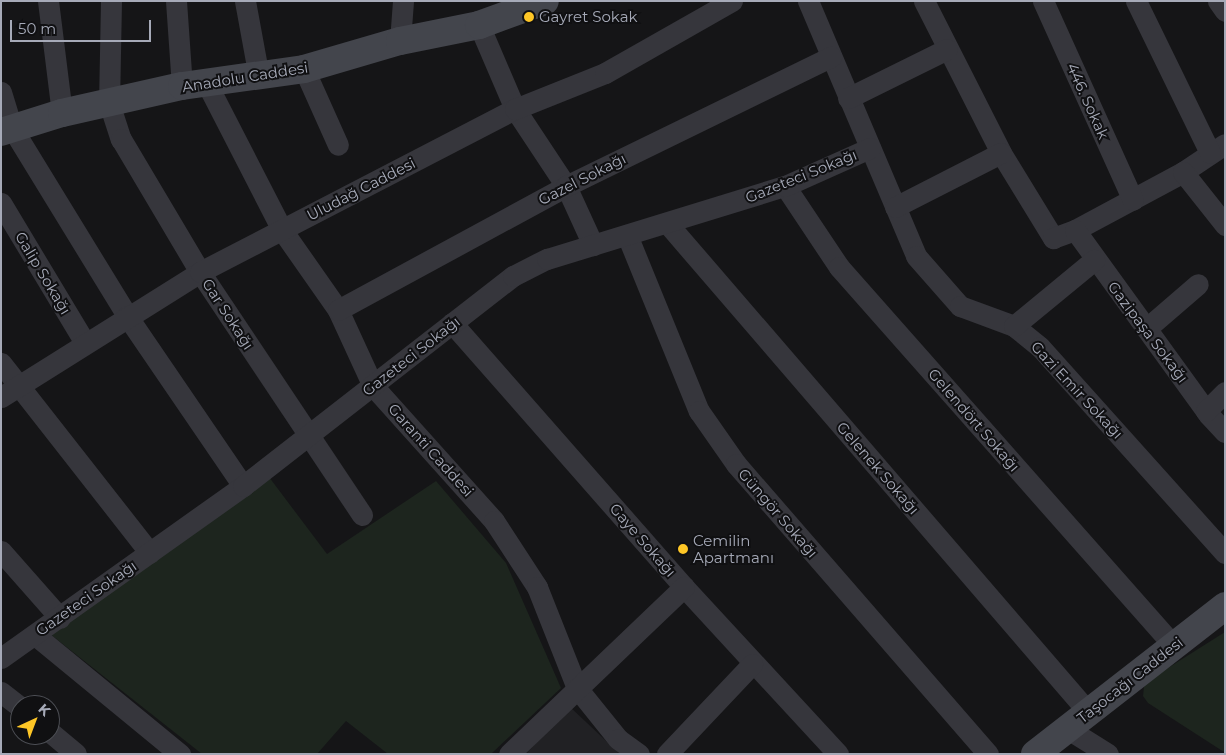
<!DOCTYPE html>
<html>
<head>
<meta charset="utf-8">
<style>
	body { margin:0 }
	#map { position:relative; width:1226px; height:755px; overflow:hidden; background:#151517; font-family:Montserrat,sans-serif }
	div>[style] { position:absolute }
	.built>* { inset:0; background:#212124 }
	.green>* { inset:0; background:#1d251e }
	.minor>* { height:21px; margin:-10.5px; padding:0 10.5px; transform-origin:10.5px; border-radius:10.5px; background:#36363c }
	.secondary>* { height:28px; margin:-14px; padding:0 14px; transform-origin:14px; border-radius:14px; background:#43454c }
	.dots>* { width:14px; height:14px; translate:-50% -50%; box-sizing:border-box; border:2px solid #101012; border-radius:50% }
	span { translate:-50% -50%; white-space:nowrap; text-align:center; line-height:1.15; -webkit-text-stroke:4px #101012; paint-order:stroke }
	.poi-label { font-size:15px; color:#a6aab8 }
	.left { translate:0 -50%; text-align:left }
	.street-label { font-size:15px; color:#a6aab8 }
	.frame { position:absolute; inset:0; border:2px solid #a6aab8; pointer-events:none }
	.north { position:absolute; left:10px; top:695px; width:50px; height:50px; box-sizing:border-box; background:#101012; border:1px solid #4c4e54; border-radius:50%; rotate:43deg; font-size:14px; font-weight:700; line-height:20px; text-align:center; color:#a6aab8 }
	.north::after { content:''; display:block; margin:auto; width:18px; height:22px; background:#fec626; clip-path:polygon(50% 0,100% 100%,50% 72%,0 100%) }
	.scale { position:absolute; left:10px; top:20px; width:141px; height:22px; box-sizing:border-box; border:2px solid #a6aab8; border-top:0; padding-left:6px; font-size:15px; line-height:18px; white-space:nowrap; color:#a6aab8; -webkit-text-stroke:4px #101012; paint-order:stroke }
</style>
</head>
<body>
<div id="map">
	<div class="built">
		<div style="clip-path:polygon(569px 706px,620px 754px,526px 754px)"></div>
	</div>
	<div class="green">
		<div style="clip-path:polygon(269px 477px,327px 554px,436px 481px,506px 563px,561px 688px,491px 754px,388px 754px,346px 721px,317px 754px,202px 754px,50px 634px)"></div>
		<div style="clip-path:polygon(1225px 632px,1225px 752px,1224px 752px,1148px 703px,1143px 696px,1144px 687px,1149px 680px)"></div>
	</div>
	<div class="minor">
		<div style="left:48px;top:1px;width:113px;rotate:82.9deg"></div>
		<div style="left:111px;top:1px;width:102px;rotate:91.1deg"></div>
		<div style="left:109px;top:103px;width:38px;rotate:72deg"></div>
		<div style="left:121px;top:139px;width:155px;rotate:59.3deg"></div>
		<div style="left:200px;top:272px;width:292px;rotate:56.3deg"></div>
		<div style="left:176px;top:1px;width:85px;rotate:86deg"></div>
		<div style="left:245px;top:1px;width:77px;rotate:79.6deg"></div>
		<div style="left:808px;top:1px;width:277px;rotate:67deg"></div>
		<div style="left:916px;top:256px;width:67px;rotate:48.7deg"></div>
		<div style="left:960px;top:306px;width:58px;rotate:20.3deg"></div>
		<div style="left:1014px;top:326px;width:33px;rotate:39deg"></div>
		<div style="left:1040px;top:347px;width:277px;rotate:48.1deg"></div>
		<div style="left:924px;top:1px;width:170px;rotate:63.1deg"></div>
		<div style="left:1001px;top:153px;width:100px;rotate:58.5deg"></div>
		<div style="left:1053px;top:238px;width:23px;rotate:-20deg"></div>
		<div style="left:1075px;top:230px;width:123px;rotate:-28.2deg"></div>
		<div style="left:1183px;top:172px;width:50px;rotate:-33.7deg"></div>
		<div style="left:1043px;top:1px;width:218px;rotate:65.7deg"></div>
		<div style="left:1136px;top:1px;width:169px;rotate:64deg"></div>
		<div style="left:1218px;top:1px;width:12px;rotate:55deg"></div>
		<div style="left:479px;top:25px;width:91px;rotate:66.8deg"></div>
		<div style="left:515px;top:109px;width:92px;rotate:56.5deg"></div>
		<div style="left:566px;top:186px;width:65px;rotate:65.4deg"></div>
		<div style="left:400px;top:41px;width:40px;rotate:-85.7deg"></div>
		<div style="left:304px;top:69px;width:83px;rotate:65.9deg"></div>
		<div style="left:206px;top:82px;width:166px;rotate:62.8deg"></div>
		<div style="left:282px;top:230px;width:98px;rotate:55deg"></div>
		<div style="left:338px;top:310px;width:84px;rotate:65.3deg"></div>
		<div style="left:373px;top:386px;width:181px;rotate:48.1deg"></div>
		<div style="left:494px;top:521px;width:79px;rotate:56.9deg"></div>
		<div style="left:537px;top:587px;width:109px;rotate:68.4deg"></div>
		<div style="left:577px;top:688px;width:65px;rotate:51.2deg"></div>
		<div style="left:618px;top:739px;width:26px;rotate:36deg"></div>
		<div style="left:1px;top:92px;width:38px;rotate:73deg"></div>
		<div style="left:12px;top:128px;width:220px;rotate:58.5deg"></div>
		<div style="left:127px;top:316px;width:206px;rotate:55.7deg"></div>
		<div style="left:848px;top:98px;width:110px;rotate:-26.3deg"></div>
		<div style="left:1183px;top:172px;width:68px;rotate:51.6deg"></div>
		<div style="left:785px;top:186px;width:97px;rotate:56.3deg"></div>
		<div style="left:839px;top:267px;width:506px;rotate:48.53deg"></div>
		<div style="left:1px;top:203px;width:163px;rotate:59deg"></div>
		<div style="left:895px;top:207px;width:119px;rotate:-27deg"></div>
		<div style="left:667px;top:223px;width:647px;rotate:49.26deg"></div>
		<div style="left:1075px;top:230px;width:227px;rotate:54.1deg"></div>
		<div style="left:1208px;top:414px;width:25px;rotate:47deg"></div>
		<div style="left:627px;top:235px;width:190px;rotate:67.8deg"></div>
		<div style="left:699px;top:411px;width:65px;rotate:55.1deg"></div>
		<div style="left:736px;top:464px;width:384px;rotate:49deg"></div>
		<div style="left:338px;top:310px;width:260px;rotate:-28.5deg"></div>
		<div style="left:566px;top:186px;width:295px;rotate:-26deg"></div>
		<div style="left:452px;top:323px;width:351px;rotate:48.7deg"></div>
		<div style="left:684px;top:587px;width:227px;rotate:47.3deg"></div>
		<div style="left:1014px;top:326px;width:104px;rotate:-39.5deg"></div>
		<div style="left:1147px;top:328px;width:67px;rotate:-40.8deg"></div>
		<div style="left:1px;top:363px;width:241px;rotate:51.9deg"></div>
		<div style="left:1px;top:397px;width:235px;rotate:-32.1deg"></div>
		<div style="left:200px;top:272px;width:355px;rotate:-27.4deg"></div>
		<div style="left:515px;top:109px;width:97px;rotate:-21.8deg"></div>
		<div style="left:605px;top:73px;width:146px;rotate:-29.6deg"></div>
		<div style="left:1206px;top:411px;width:27px;rotate:-45deg"></div>
		<div style="left:1px;top:551px;width:89px;rotate:48.6deg"></div>
		<div style="left:35px;top:635px;width:188px;rotate:39.4deg"></div>
		<div style="left:1px;top:658px;width:297px;rotate:-35.4deg"></div>
		<div style="left:243px;top:486px;width:342px;rotate:-37.9deg"></div>
		<div style="left:513px;top:276px;width:38px;rotate:-27deg"></div>
		<div style="left:547px;top:259px;width:249px;rotate:-17.1deg"></div>
		<div style="left:785px;top:186px;width:93px;rotate:-24.1deg"></div>
		<div style="left:1px;top:692px;width:24px;rotate:38deg"></div>
		<div style="left:1068px;top:729px;width:47px;rotate:32deg"></div>
		<div style="left:50px;top:732px;width:34px;rotate:40deg"></div>
		<div style="left:509px;top:754px;width:242px;rotate:-43.7deg"></div>
		<div style="left:667px;top:754px;width:124px;rotate:-46.6deg"></div>
	</div>
	<div class="secondary">
		<div style="left:1px;top:132px;width:64px;rotate:-17.3deg"></div>
		<div style="left:62px;top:113px;width:123px;rotate:-12.7deg"></div>
		<div style="left:182px;top:86px;width:123px;rotate:-7.9deg"></div>
		<div style="left:304px;top:69px;width:100px;rotate:-16.3deg"></div>
		<div style="left:400px;top:41px;width:81px;rotate:-11.4deg"></div>
		<div style="left:479px;top:25px;width:70px;rotate:-20deg"></div>
		<div style="left:1035px;top:754px;width:241px;rotate:-37.9deg"></div>
	</div>
	<div class="dots">
		<div style="left:529px;top:17px;background:#fec626"></div>
		<div style="left:683px;top:549px;background:#fec626"></div>
	</div>
	<div class="poi-label">
		<span class="left" style="left:539px;top:17px">Gayret Sokak</span>
		<span class="left" style="left:693px;top:549px">Cemilin<br>Apartmanı</span>
	</div>
	<div class="street-label">
		<span style="left:245px;top:77px;rotate:-9deg">Anadolu Caddesi</span>
		<span style="left:1088px;top:101px;rotate:66deg">446. Sokak</span>
		<span style="left:801px;top:176px;rotate:-22deg">Gazeteci Sokağı</span>
		<span style="left:582px;top:179px;rotate:-27deg">Gazel Sokağı</span>
		<span style="left:361px;top:189px;rotate:-27deg">Uludağ Caddesi</span>
		<span style="left:43px;top:273px;rotate:59deg">Galip Sokağı</span>
		<span style="left:228px;top:314px;rotate:57deg">Gar Sokağı</span>
		<span style="left:1148px;top:332px;rotate:53deg">Gazipaşa Sokağı</span>
		<span style="left:411px;top:356px;rotate:-38deg">Gazeteci Sokağı</span>
		<span style="left:1077px;top:390px;rotate:47deg">Gazi Emir Sokağı</span>
		<span style="left:974px;top:420px;rotate:49deg">Gelendört Sokağı</span>
		<span style="left:431px;top:450px;rotate:48deg">Garanti Caddesi</span>
		<span style="left:878px;top:468px;rotate:49deg">Gelenek Sokağı</span>
		<span style="left:778px;top:513px;rotate:49deg">Güngör Sokağı</span>
		<span style="left:643px;top:540px;rotate:49deg">Gaye Sokağı</span>
		<span style="left:86px;top:598px;rotate:-35deg">Gazeteci Sokağı</span>
		<span style="left:1130px;top:680px;rotate:-38deg">Taşocağı Caddesi</span>
	</div>
	<div class="frame"></div>
	<div class="north">K</div>
	<div class="scale">50 m</div>
</div>
</body>
</html>
